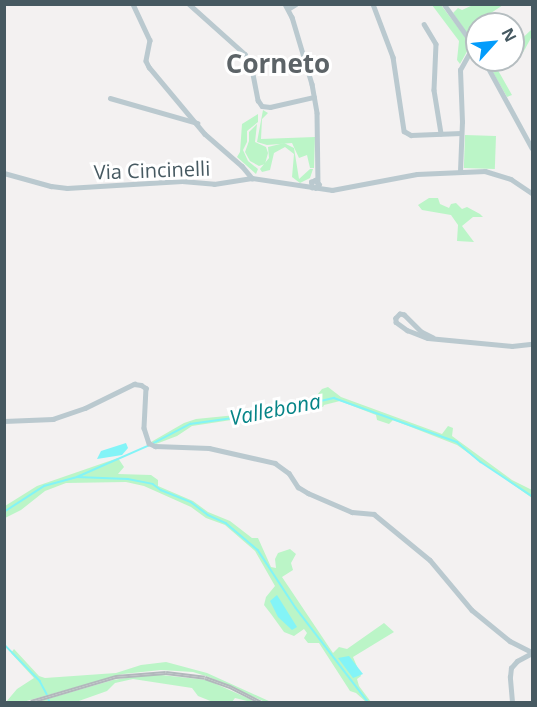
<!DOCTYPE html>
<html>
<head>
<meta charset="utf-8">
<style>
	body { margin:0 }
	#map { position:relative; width:537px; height:707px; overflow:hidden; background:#f3f1f1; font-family:"Open Sans",sans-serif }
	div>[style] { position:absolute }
	.green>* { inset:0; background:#bbf5c7; transform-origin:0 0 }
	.water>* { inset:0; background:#83f4f7 }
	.stream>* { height:1.5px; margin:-0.75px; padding:0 0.75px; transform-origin:0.75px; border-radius:0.75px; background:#83f4f7 }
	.street>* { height:4.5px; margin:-2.25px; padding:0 2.25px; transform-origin:2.25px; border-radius:2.25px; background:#bac9cf }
	.rail>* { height:4px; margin-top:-2px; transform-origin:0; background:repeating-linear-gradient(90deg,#fff 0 4.5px,#b2b8bc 0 9px); box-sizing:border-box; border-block:2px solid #b2b8bc }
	span { translate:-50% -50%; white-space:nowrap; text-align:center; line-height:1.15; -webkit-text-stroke:6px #fff; paint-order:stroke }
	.street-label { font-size:20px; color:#465961 }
	.water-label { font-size:21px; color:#058487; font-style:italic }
	.district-label { font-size:26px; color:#5c6367; font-weight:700 }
	.frame { position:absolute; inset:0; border:6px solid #465961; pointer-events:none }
	.north { position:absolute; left:465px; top:12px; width:60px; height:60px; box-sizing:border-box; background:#fff; border:2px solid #b5bdc0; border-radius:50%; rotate:63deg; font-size:16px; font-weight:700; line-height:24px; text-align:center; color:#465961 }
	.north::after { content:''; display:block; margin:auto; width:21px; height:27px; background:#039cfb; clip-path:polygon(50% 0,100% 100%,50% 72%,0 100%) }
</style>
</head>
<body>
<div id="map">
	<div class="green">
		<div style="clip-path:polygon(432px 5px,441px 5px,466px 38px,469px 48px,460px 64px,457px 60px,459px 41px)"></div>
		<div style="clip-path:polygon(473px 5px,503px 5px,488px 15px,495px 24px,477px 24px,477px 48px,453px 13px,458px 8px,462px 10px)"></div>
		<div style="clip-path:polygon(532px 29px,532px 36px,525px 49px,520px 57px,513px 59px,513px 47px)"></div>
		<div style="clip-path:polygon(486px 60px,511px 60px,495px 65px,512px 95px,507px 97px)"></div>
		<div style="clip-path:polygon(263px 110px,268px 113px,262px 119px,261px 139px,315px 137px,314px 168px,310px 168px,307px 155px,299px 158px,292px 143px,267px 145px,257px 142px)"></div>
		<div style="clip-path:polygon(258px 114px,258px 122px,247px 131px,247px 142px,243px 150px,248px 161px,258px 169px,256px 174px,237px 157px,240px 152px,242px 124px)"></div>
		<div style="clip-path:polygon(257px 124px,255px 142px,266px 147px,268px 153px,265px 164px,259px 166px,250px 161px,245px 152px,249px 141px,249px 132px)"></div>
		<div style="left:465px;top:135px;width:31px;height:33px;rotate:2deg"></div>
		<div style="clip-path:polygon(284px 143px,294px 148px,299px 179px,310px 169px,313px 169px,310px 178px,300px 183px,292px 177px,294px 154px,285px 147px,274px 153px,270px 170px,262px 172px,260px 169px,269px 158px,268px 147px)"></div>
		<div style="clip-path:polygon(429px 198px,438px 198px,440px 204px,449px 208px,451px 204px,456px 203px,462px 209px,467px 207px,480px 214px,483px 217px,473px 217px,462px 226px,474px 242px,457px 241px,458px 225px,451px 215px,422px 210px,418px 205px)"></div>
		<div style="clip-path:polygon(328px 387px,341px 397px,442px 434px,448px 426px,453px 428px,452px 436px,512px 480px,532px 490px,532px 498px,457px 445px,393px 420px,389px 424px,377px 420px,376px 415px,340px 401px,324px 405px,323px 407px,311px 405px,301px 409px,294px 408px,280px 417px,258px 416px,192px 426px,177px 436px,156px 444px,151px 442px,184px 423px,196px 419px,265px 412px,294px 402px,313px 400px,322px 389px)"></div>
		<div style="clip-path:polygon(118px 458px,124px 467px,118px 474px,151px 475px,158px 480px,158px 486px,193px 501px,208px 512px,230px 521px,252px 538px,258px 538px,271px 567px,276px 568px,275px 559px,278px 553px,290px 549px,296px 554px,291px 563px,293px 570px,282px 577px,333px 653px,339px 647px,347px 649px,384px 623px,394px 632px,353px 657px,361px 676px,357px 679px,359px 686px,371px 702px,366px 702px,356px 693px,350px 691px,319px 643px,308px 643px,304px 638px,307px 633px,304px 629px,294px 636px,284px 632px,271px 614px,264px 605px,266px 597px,275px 586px,255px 551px,225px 525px,206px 518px,191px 507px,144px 486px,126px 482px,66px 483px,45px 491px,21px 510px,5px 518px,5px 506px,37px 486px)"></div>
		<div style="clip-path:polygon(14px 649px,39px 676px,45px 678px,116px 673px,141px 665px,166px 662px,207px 673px,271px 702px,265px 702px,209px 677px,193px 672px,161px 670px,123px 674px,23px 702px,6px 702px,17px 689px,34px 678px,11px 653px)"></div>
		<div style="clip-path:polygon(152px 674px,207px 680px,252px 700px,251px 702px,235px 698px,232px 702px,213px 702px,198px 696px,192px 688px,133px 679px,115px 683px,107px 691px,76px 702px,37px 702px,113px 680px)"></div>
	</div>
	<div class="water">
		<div style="clip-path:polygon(126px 443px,128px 448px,122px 455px,97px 459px,101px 451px)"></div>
		<div style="clip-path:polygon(277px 595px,297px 627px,292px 630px,278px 617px,270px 601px)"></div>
		<div style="clip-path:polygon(349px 656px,363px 674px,353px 678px,338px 658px)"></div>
	</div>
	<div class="stream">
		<div style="left:154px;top:443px;width:41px;rotate:-27.8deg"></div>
		<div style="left:190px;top:424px;width:80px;rotate:-7.9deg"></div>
		<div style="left:269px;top:413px;width:67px;rotate:-13deg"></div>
		<div style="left:334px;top:398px;width:131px;rotate:19.7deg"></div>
		<div style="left:457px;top:442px;width:31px;rotate:40deg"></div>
		<div style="left:481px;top:462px;width:61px;rotate:33.7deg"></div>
		<div style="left:77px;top:477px;width:80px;rotate:-23.7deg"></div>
		<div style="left:4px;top:512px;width:48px;rotate:-33deg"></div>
		<div style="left:44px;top:486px;width:34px;rotate:-15deg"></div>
		<div style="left:77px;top:477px;width:51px;rotate:2.2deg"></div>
		<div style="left:128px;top:479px;width:25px;rotate:11deg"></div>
		<div style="left:153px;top:484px;width:10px;rotate:37deg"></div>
		<div style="left:161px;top:490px;width:32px;rotate:22deg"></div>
		<div style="left:191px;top:502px;width:21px;rotate:37deg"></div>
		<div style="left:208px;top:515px;width:20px;rotate:24deg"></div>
		<div style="left:226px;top:523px;width:42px;rotate:40.2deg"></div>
		<div style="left:258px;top:550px;width:69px;rotate:56.8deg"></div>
		<div style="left:296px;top:608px;width:118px;rotate:52.5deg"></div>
		<div style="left:4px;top:644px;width:52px;rotate:45.8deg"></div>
		<div style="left:40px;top:681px;width:15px;rotate:62deg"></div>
		<div style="left:49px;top:700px;width:2px;rotate:63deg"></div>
	</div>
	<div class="street">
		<div style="left:133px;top:4px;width:40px;rotate:65deg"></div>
		<div style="left:150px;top:40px;width:21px;rotate:101deg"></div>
		<div style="left:146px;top:61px;width:7px;rotate:63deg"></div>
		<div style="left:149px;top:67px;width:87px;rotate:50.1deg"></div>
		<div style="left:205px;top:134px;width:49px;rotate:40.9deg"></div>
		<div style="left:242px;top:166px;width:16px;rotate:50deg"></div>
		<div style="left:189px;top:4px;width:75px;rotate:41.8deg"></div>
		<div style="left:245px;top:54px;width:17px;rotate:65deg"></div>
		<div style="left:252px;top:69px;width:32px;rotate:79deg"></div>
		<div style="left:258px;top:100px;width:7px;rotate:56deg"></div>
		<div style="left:262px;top:106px;width:8px;rotate:7deg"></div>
		<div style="left:270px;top:107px;width:45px;rotate:-12.8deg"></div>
		<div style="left:285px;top:4px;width:15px;rotate:62deg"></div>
		<div style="left:292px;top:17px;width:70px;rotate:73.4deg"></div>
		<div style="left:312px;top:84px;width:29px;rotate:80deg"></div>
		<div style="left:317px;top:113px;width:68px;rotate:89.2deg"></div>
		<div style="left:373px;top:4px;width:57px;rotate:69.3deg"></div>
		<div style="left:393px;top:57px;width:75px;rotate:81.5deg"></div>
		<div style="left:404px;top:131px;width:8px;rotate:30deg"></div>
		<div style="left:411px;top:135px;width:50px;rotate:-2.3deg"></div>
		<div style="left:444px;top:4px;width:57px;rotate:54.3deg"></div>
		<div style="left:288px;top:9px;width:9px;rotate:-32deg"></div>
		<div style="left:424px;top:24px;width:23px;rotate:59deg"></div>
		<div style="left:436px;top:44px;width:46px;rotate:92.5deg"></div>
		<div style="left:434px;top:90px;width:44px;rotate:80.8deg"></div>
		<div style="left:484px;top:60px;width:100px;rotate:61.4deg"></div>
		<div style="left:110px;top:98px;width:91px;rotate:16deg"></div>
		<div style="left:460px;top:171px;width:49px;rotate:-87.7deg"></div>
		<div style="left:462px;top:122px;width:52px;rotate:-92.2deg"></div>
		<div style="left:460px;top:70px;width:23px;rotate:-61deg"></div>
		<div style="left:471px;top:50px;width:8px;rotate:-83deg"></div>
		<div style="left:4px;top:173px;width:49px;rotate:15.5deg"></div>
		<div style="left:51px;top:186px;width:16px;rotate:7deg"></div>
		<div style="left:67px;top:188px;width:115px;rotate:-3.5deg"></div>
		<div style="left:182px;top:181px;width:32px;rotate:5deg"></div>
		<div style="left:214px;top:184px;width:38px;rotate:-9deg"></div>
		<div style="left:252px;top:178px;width:81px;rotate:8.5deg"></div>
		<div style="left:332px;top:190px;width:86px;rotate:-10.7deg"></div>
		<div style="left:417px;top:174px;width:68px;rotate:-2.5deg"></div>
		<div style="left:485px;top:171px;width:27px;rotate:17deg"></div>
		<div style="left:511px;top:179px;width:25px;rotate:34deg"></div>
		<div style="left:312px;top:188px;width:6px;rotate:-99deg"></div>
		<div style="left:311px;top:182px;width:4px;rotate:-27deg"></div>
		<div style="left:315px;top:180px;width:6px;rotate:45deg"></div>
		<div style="left:319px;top:184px;width:5px;rotate:127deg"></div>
		<div style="left:433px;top:338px;width:13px;rotate:-153deg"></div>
		<div style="left:421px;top:332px;width:24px;rotate:-135deg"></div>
		<div style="left:404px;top:315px;width:4px;rotate:-166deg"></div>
		<div style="left:400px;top:314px;width:6px;rotate:135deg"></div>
		<div style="left:396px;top:318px;width:4px;rotate:90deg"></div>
		<div style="left:396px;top:322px;width:14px;rotate:36deg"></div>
		<div style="left:407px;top:330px;width:22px;rotate:21deg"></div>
		<div style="left:428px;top:338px;width:84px;rotate:5.4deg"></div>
		<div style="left:512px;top:346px;width:20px;rotate:-6deg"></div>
		<div style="left:4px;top:421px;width:49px;rotate:-2.3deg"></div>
		<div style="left:53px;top:419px;width:34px;rotate:-19deg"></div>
		<div style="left:85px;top:408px;width:55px;rotate:-26.1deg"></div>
		<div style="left:134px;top:384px;width:7px;rotate:8deg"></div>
		<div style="left:141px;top:385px;width:6px;rotate:31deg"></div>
		<div style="left:146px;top:388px;width:40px;rotate:92.9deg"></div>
		<div style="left:144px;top:428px;width:16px;rotate:72deg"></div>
		<div style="left:149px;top:443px;width:7px;rotate:27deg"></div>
		<div style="left:155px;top:446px;width:54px;rotate:2.1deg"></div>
		<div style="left:209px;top:448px;width:68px;rotate:12.8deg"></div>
		<div style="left:275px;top:463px;width:17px;rotate:36deg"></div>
		<div style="left:289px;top:473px;width:17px;rotate:57deg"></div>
		<div style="left:298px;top:487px;width:12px;rotate:31deg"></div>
		<div style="left:308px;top:493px;width:48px;rotate:23.4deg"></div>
		<div style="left:352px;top:512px;width:22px;rotate:5deg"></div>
		<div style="left:374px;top:514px;width:72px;rotate:39.4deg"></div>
		<div style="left:430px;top:560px;width:65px;rotate:50deg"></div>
		<div style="left:472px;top:610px;width:49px;rotate:39.2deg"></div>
		<div style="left:510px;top:641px;width:25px;rotate:27deg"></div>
		<div style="left:512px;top:702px;width:25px;rotate:-95deg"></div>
		<div style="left:510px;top:677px;width:9px;rotate:-84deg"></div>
		<div style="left:511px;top:668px;width:9px;rotate:-49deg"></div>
		<div style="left:517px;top:661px;width:17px;rotate:-28deg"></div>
	</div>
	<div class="rail">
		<div style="left:31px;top:702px;width:89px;rotate:-16.4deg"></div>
		<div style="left:116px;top:677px;width:50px;rotate:-4.6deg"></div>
		<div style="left:166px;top:673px;width:39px;rotate:7deg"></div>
		<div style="left:205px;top:678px;width:27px;rotate:20deg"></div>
		<div style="left:230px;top:687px;width:34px;rotate:27deg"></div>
	</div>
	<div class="street-label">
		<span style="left:152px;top:170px;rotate:-2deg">Via Cincinelli</span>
	</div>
	<div class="water-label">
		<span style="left:275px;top:409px;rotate:-11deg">Vallebona</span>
	</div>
	<div class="district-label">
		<span style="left:278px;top:64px">Corneto</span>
	</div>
	<div class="frame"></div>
	<div class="north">N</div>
</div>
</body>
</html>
